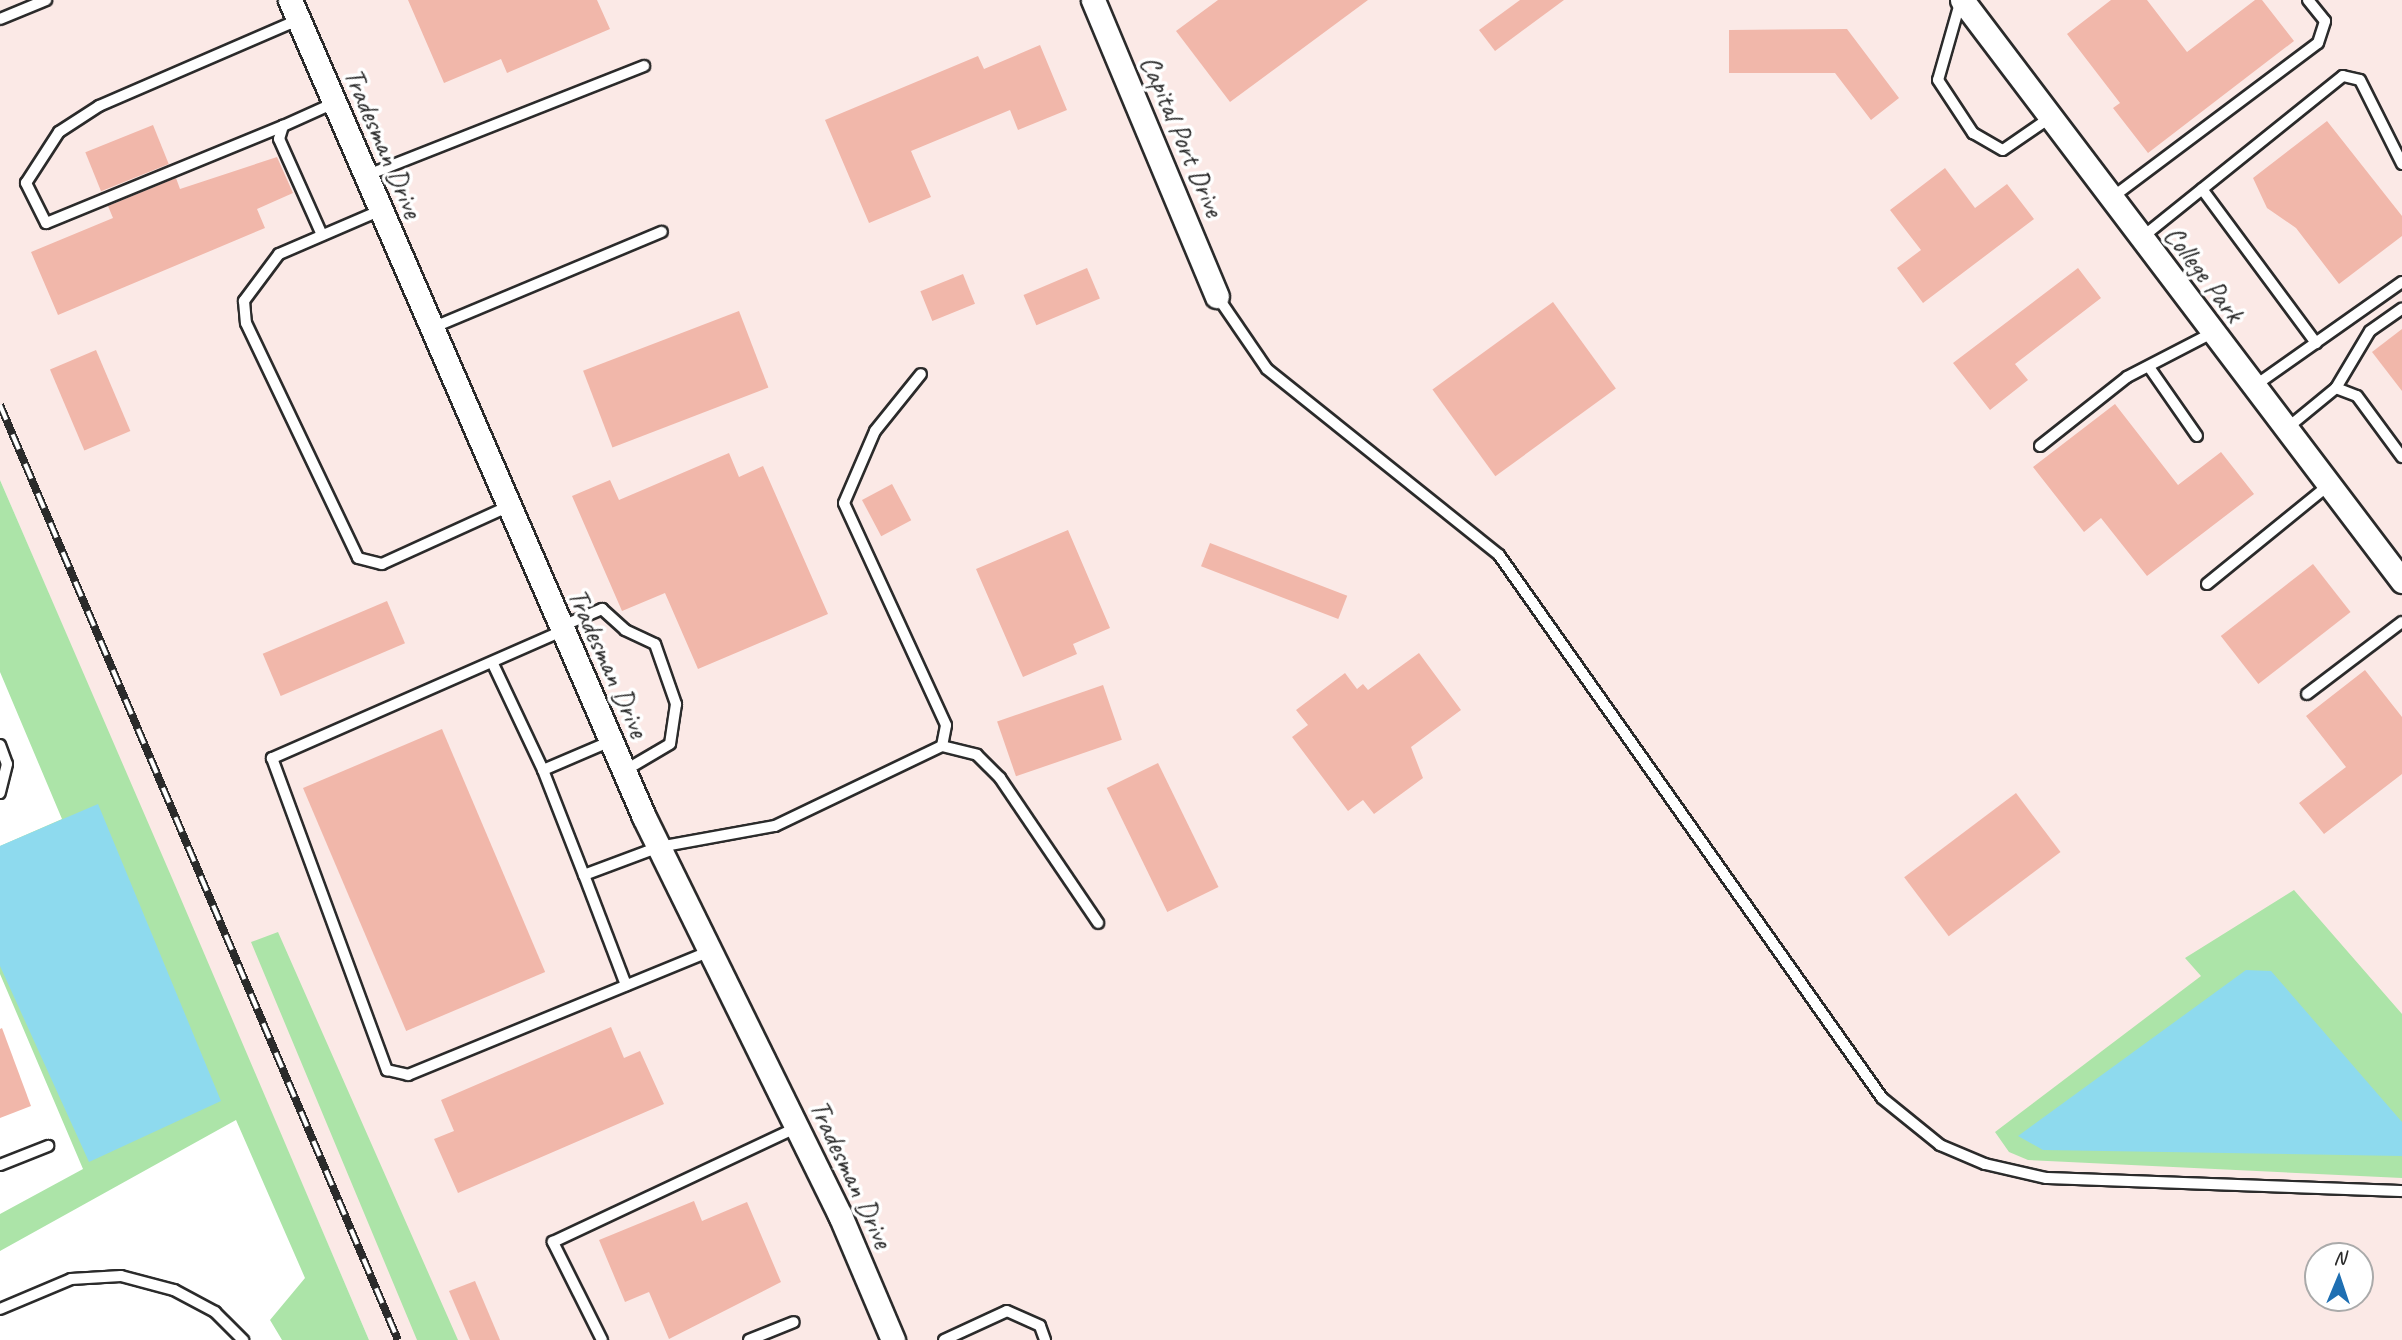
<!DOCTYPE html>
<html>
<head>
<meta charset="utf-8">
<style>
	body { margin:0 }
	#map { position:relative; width:2402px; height:1340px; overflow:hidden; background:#fff; font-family:Caveat,sans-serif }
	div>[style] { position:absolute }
	.built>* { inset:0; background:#fbe9e6 }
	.green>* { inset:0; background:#ace4a8 }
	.water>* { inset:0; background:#8edaee }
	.building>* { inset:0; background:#f1b7aa; transform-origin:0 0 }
	.roads { filter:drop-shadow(2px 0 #2b2b2b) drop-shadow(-2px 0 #2b2b2b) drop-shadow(0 2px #2b2b2b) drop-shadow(0 -2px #2b2b2b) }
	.service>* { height:10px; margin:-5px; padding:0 5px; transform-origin:5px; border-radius:5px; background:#fff }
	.minor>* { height:23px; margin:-11.5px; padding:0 11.5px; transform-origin:11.5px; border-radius:11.5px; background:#fff }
	.rail>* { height:8px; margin-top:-4px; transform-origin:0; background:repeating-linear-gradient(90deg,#fff 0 16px,#2b2b2b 0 32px); box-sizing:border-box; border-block:2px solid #2b2b2b }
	span { translate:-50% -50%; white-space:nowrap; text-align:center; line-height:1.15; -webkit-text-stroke:7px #fff; paint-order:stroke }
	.street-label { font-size:28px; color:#2b2b2b }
	.north { position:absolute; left:2304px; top:1242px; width:70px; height:70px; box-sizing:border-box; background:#fff; border:2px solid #aaa; border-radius:50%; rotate:2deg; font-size:19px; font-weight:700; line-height:28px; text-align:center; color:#2b2b2b }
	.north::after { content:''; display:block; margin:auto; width:24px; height:32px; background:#1f6fb2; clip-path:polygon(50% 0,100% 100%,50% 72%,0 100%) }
</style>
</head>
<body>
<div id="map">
	<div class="built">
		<div style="clip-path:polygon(evenodd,0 0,2402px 0,2402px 1340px,369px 1340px,0 480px,0 0,2318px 1256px,2360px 1256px,2360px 1298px,2318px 1298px,2318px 1256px)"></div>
	</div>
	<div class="green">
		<div style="clip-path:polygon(0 480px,172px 878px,369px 1340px,282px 1340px,270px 1320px,305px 1278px,236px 1120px,0 1251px,0 1214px,83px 1169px,0 974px,0 846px,62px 819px,0 672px)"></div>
		<div style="clip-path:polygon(2294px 890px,2402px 1014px,2402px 1178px,2028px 1160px,2009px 1152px,1995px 1132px,2201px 976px,2185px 958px)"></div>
		<div style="clip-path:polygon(278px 932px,431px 1279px,458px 1340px,417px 1340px,251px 942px)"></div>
	</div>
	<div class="water">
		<div style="clip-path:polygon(98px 804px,221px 1101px,89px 1162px,0 966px,0 846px)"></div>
		<div style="clip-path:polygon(2246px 970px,2271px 971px,2402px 1122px,2402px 1156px,2043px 1150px,2018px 1136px)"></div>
	</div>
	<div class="building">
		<div style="clip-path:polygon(408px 0,597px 0,610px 29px,507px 73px,501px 59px,444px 83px)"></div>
		<div style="clip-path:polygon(1218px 0,1368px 0,1230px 102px,1176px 31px)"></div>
		<div style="clip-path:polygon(1520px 0,1564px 0,1495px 51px,1479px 30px)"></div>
		<div style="clip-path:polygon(2111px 0,2147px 0,2187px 52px,2255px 0,2262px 0,2294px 41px,2148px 153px,2113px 108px,2120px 103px,2067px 34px)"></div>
		<div style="clip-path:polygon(1847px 29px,1899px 98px,1871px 120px,1835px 73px,1729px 73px,1729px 30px)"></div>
		<div style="clip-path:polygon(1040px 45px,1067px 110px,1018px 130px,1010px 110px,911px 151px,931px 197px,869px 223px,825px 120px,978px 56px,984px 69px)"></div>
		<div style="clip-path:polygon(2327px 121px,2402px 216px,2402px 236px,2339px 284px,2296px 228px,2267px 208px,2253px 178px)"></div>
		<div style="left:153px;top:125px;width:42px;height:73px;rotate:68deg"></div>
		<div style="clip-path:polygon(277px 157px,293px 193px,257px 209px,265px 228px,58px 315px,31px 252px,113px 218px,108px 206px,176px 178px,180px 189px)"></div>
		<div style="clip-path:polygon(1945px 168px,1975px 208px,2007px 184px,2034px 219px,1923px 303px,1897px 268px,1921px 250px,1890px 210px)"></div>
		<div style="left:1087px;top:268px;width:33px;height:69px;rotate:67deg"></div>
		<div style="clip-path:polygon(2078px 268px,2101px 298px,2015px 364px,2028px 380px,1990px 410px,1953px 363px)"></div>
		<div style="left:963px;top:274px;width:32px;height:46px;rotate:68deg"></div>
		<div style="left:1553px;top:302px;width:107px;height:149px;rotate:54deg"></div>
		<div style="left:739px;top:311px;width:82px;height:167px;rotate:69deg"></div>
		<div style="clip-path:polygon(2402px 329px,2402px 391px,2372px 352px)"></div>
		<div style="left:96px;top:350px;width:88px;height:50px;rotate:67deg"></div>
		<div style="clip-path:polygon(2115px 404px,2178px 485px,2221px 452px,2254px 494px,2147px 576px,2101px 518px,2084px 532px,2033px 467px)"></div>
		<div style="clip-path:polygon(729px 453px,739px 477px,763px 466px,828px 614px,698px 669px,665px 593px,622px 611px,572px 496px,610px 480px,619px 500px)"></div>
		<div style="left:892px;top:484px;width:41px;height:34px;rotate:62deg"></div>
		<div style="clip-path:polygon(1068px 530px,1110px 628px,1073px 644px,1077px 654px,1023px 677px,976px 569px)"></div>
		<div style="left:1210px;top:543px;width:147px;height:25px;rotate:21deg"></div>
		<div style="left:2313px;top:564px;width:61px;height:117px;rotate:52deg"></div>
		<div style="left:387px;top:601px;width:46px;height:135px;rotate:67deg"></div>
		<div style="clip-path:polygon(1419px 653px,1461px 710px,1411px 747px,1423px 778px,1374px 814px,1363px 800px,1348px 811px,1292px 737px,1308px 725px,1296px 710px,1345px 673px,1357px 689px,1363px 684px,1368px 690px)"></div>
		<div style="clip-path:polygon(2365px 670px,2402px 717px,2402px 774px,2324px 834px,2299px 803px,2346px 767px,2306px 716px)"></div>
		<div style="left:1103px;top:685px;width:58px;height:112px;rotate:71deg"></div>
		<div style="left:442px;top:729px;width:264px;height:151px;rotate:67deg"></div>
		<div style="left:1158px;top:763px;width:138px;height:57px;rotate:64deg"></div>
		<div style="left:2016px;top:793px;width:74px;height:140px;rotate:53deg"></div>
		<div style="clip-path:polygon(611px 1027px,624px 1058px,640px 1051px,664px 1104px,458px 1193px,434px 1139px,454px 1131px,441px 1100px)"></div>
		<div style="clip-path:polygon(2px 1028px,31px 1106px,0 1118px,0 1029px)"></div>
		<div style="clip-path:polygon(694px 1201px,702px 1221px,747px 1202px,781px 1282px,669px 1339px,649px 1292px,625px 1302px,599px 1240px)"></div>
		<div style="clip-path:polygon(475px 1281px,500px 1340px,470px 1340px,449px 1291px)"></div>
	</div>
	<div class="roads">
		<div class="service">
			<div style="left:1960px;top:3px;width:80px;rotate:105.9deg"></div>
			<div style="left:1938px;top:80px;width:64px;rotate:56.6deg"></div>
			<div style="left:1973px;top:133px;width:34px;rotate:30deg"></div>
			<div style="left:2003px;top:150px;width:55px;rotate:-34.6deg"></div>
			<div style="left:0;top:19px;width:50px;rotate:-22.4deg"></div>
			<div style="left:283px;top:126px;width:256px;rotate:157.7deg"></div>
			<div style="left:46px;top:223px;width:45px;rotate:-116.6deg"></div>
			<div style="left:26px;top:183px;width:61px;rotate:-57.1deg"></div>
			<div style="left:59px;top:132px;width:48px;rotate:-33deg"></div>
			<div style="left:99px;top:106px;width:217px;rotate:-23.4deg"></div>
			<div style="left:365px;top:176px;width:300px;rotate:-21.5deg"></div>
			<div style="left:2202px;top:189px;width:192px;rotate:53.5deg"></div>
			<div style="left:2110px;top:199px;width:260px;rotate:-36.9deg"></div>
			<div style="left:2318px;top:43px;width:23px;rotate:-72deg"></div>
			<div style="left:2325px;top:21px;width:27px;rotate:-129deg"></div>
			<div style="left:379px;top:211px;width:109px;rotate:156.7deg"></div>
			<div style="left:279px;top:254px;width:59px;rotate:126.7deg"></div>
			<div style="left:244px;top:301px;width:22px;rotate:85deg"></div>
			<div style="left:246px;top:323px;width:260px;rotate:64.5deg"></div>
			<div style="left:358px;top:558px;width:25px;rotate:14deg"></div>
			<div style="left:382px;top:564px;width:137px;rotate:-24.5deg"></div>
			<div style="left:322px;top:235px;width:105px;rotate:-114.1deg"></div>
			<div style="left:279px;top:139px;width:14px;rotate:-73deg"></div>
			<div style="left:283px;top:126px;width:56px;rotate:-24.3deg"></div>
			<div style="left:2140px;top:239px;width:260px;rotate:-38.8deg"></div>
			<div style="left:2343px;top:76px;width:17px;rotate:13deg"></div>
			<div style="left:2360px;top:80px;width:94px;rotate:63.4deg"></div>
			<div style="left:1217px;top:296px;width:88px;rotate:55.6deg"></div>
			<div style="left:1267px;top:369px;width:297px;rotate:38.7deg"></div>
			<div style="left:1499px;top:555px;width:664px;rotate:54.8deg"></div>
			<div style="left:1882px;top:1098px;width:75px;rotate:39deg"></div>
			<div style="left:1940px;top:1145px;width:49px;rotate:22.9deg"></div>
			<div style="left:1985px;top:1164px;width:63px;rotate:12.9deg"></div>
			<div style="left:2046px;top:1178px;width:356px;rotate:2.1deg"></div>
			<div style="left:432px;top:328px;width:249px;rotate:-22.7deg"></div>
			<div style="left:2149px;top:367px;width:84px;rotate:55.2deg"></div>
			<div style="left:2253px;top:387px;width:182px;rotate:-35.2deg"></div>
			<div style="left:2336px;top:388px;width:22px;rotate:21deg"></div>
			<div style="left:2357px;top:396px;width:76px;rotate:53.6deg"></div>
			<div style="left:2286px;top:429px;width:65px;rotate:-39.4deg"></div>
			<div style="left:2336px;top:388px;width:66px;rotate:-59.2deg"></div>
			<div style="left:2370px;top:331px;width:39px;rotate:-35deg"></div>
			<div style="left:2040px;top:446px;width:111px;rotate:-38.4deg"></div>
			<div style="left:2127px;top:377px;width:96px;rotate:-27.4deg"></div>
			<div style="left:2207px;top:584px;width:157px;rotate:-39.1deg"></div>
			<div style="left:560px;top:627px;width:46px;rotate:-23.2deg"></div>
			<div style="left:602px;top:609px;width:31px;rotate:42deg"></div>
			<div style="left:625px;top:630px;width:33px;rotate:25deg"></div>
			<div style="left:655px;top:644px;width:64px;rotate:70.7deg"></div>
			<div style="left:676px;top:704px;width:40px;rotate:98.5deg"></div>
			<div style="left:670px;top:744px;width:53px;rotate:149.6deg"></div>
			<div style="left:562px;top:631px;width:317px;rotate:156.3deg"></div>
			<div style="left:272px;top:758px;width:333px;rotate:69.8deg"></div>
			<div style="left:387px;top:1070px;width:22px;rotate:13deg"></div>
			<div style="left:408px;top:1075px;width:326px;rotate:-22.3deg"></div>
			<div style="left:493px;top:664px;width:117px;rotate:64.7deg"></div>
			<div style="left:2307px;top:694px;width:119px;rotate:-37.2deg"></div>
			<div style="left:611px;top:741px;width:74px;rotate:156.9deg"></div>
			<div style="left:543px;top:770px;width:113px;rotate:68.7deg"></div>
			<div style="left:584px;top:875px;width:80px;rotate:-20.5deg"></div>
			<div style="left:659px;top:847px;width:118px;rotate:-10.3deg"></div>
			<div style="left:775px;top:826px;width:185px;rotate:-25.6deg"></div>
			<div style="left:942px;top:746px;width:21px;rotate:-79deg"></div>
			<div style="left:946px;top:725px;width:244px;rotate:-114.7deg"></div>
			<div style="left:844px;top:503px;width:78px;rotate:-66.7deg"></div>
			<div style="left:875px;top:431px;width:73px;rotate:-51.1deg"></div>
			<div style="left:0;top:745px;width:20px;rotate:70deg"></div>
			<div style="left:7px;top:764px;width:30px;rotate:104deg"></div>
			<div style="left:942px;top:746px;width:36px;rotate:14deg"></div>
			<div style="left:977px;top:755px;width:33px;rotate:45deg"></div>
			<div style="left:1000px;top:778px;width:175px;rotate:55.9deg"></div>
			<div style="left:584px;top:875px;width:118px;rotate:69.1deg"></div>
			<div style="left:0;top:1165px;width:52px;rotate:-21.6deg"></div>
			<div style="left:0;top:1309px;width:77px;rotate:-22.9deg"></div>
			<div style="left:71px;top:1279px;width:50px;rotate:-3.4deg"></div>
			<div style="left:121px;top:1276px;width:55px;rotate:14.8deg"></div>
			<div style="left:174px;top:1290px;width:47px;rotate:28.2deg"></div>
			<div style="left:215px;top:1312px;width:40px;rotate:45deg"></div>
			<div style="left:602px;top:1340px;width:110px;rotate:-116.6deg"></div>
			<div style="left:553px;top:1242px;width:270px;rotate:-25.2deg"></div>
			<div style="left:749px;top:1340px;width:48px;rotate:-21.8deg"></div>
			<div style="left:944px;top:1340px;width:69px;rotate:-24.7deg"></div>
			<div style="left:1007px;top:1311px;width:36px;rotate:24deg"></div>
			<div style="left:1040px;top:1326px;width:15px;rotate:70deg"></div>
		</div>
		<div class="minor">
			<div style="left:290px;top:0;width:890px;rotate:66.57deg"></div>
			<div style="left:644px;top:817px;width:444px;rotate:63.8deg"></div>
			<div style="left:840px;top:1215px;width:136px;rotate:67deg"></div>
			<div style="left:1093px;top:0;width:321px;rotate:67.3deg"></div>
			<div style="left:1962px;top:0;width:729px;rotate:52.86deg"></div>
		</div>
	</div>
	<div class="rail">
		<div style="left:0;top:405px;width:1016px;rotate:66.94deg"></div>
	</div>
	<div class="street-label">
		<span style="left:1182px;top:136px;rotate:67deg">Capital Port Drive</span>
		<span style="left:383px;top:143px;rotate:67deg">Tradesman Drive</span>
		<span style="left:2204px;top:274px;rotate:53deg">College Park</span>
		<span style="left:608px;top:663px;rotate:66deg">Tradesman Drive</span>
		<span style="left:851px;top:1174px;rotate:65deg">Tradesman Drive</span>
	</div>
	<div class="north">N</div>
</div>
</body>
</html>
